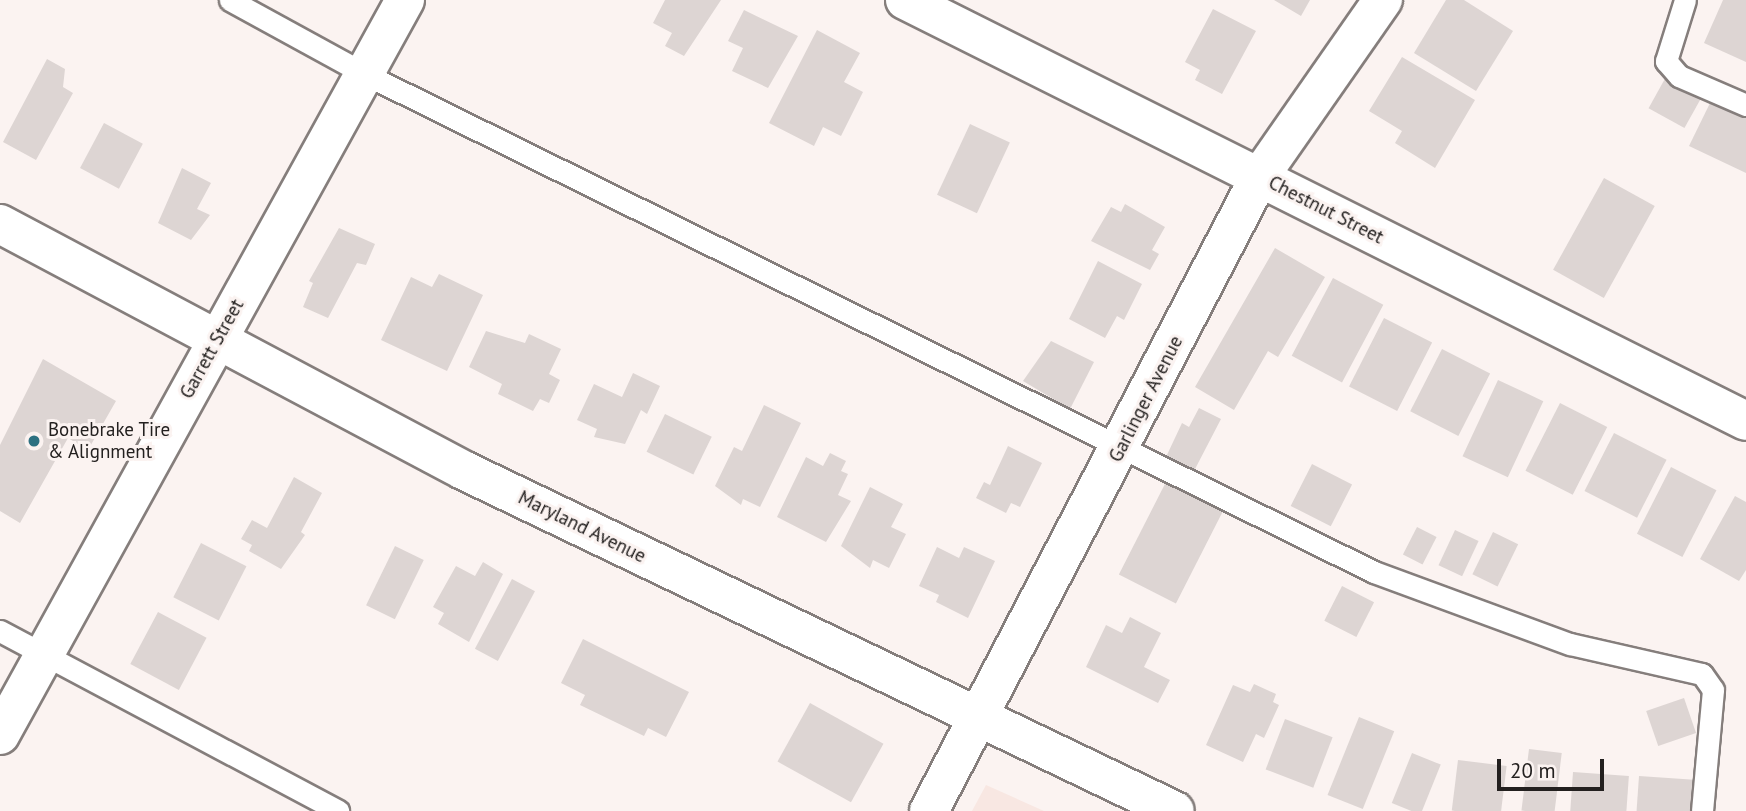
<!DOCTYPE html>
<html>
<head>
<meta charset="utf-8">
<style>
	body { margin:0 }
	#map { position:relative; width:1746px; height:811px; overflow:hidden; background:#fbf3f1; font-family:"PT Sans",sans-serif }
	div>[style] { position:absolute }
	.built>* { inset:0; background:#f8e7e2 }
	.building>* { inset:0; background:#ddd5d3; transform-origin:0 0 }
	.roads { filter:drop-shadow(2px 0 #857e7c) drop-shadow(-2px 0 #857e7c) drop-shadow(0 2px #857e7c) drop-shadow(0 -2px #857e7c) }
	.lane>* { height:21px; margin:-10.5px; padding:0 10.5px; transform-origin:10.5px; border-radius:10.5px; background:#fff }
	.street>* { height:38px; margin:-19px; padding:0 19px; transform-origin:19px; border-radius:19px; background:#fff }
	.secondary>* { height:38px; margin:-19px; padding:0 19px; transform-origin:19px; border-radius:19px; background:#fff }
	.dots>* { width:19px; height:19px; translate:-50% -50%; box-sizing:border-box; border:4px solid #fbf3f1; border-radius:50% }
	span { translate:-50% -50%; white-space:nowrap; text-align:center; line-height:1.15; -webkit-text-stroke:6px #fbf3f1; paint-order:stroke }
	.street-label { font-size:19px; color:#23201f }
	.poi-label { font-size:19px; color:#23201f }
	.left { translate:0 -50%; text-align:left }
	.scale { position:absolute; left:1497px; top:759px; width:107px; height:32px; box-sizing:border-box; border:4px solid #23201f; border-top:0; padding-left:9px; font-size:21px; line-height:24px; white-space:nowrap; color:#23201f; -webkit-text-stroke:5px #fbf3f1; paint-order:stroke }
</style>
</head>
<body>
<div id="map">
	<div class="built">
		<div style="clip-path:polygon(986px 785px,1044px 811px,972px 811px)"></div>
	</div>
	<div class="building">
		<div style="clip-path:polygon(665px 0,721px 0,684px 56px,665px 46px,672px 33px,653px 23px)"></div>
		<div style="clip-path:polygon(1274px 0,1310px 0,1301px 16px)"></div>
		<div style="clip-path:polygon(1446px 0,1464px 0,1513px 31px,1476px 91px,1414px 53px)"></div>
		<div style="clip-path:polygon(1723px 0,1746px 0,1746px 62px,1704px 43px)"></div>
		<div style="clip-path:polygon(1213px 9px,1256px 31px,1222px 94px,1195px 80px,1200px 70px,1185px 62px)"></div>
		<div style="clip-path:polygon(744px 10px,798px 36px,768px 88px,732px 71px,743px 48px,728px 41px)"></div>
		<div style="clip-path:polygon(817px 30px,860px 53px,844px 82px,863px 92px,841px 136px,823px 127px,814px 146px,769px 123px)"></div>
		<div style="clip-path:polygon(1402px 57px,1475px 100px,1435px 168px,1395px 143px,1402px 131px,1369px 111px)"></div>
		<div style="clip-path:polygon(47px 59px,65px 69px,63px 87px,73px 93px,36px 160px,3px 142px)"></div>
		<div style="left:1667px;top:75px;width:41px;height:38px;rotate:29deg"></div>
		<div style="clip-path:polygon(1712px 99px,1746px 115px,1746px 173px,1689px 146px)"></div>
		<div style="left:104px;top:123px;width:44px;height:51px;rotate:28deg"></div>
		<div style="left:970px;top:124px;width:44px;height:78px;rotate:25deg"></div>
		<div style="clip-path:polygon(182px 168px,211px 183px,197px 209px,210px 215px,191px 240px,158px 223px)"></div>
		<div style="left:1604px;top:178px;width:58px;height:105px;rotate:29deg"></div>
		<div style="clip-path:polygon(1125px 204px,1165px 227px,1152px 250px,1159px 254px,1150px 270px,1091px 241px,1111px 207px,1121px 212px)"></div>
		<div style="clip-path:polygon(339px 228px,375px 244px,366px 265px,357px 263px,328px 318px,303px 307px,313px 283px,309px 281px)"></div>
		<div style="clip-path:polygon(1275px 248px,1325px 277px,1278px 357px,1268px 351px,1234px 410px,1195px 387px)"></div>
		<div style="clip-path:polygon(1098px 261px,1142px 284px,1124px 320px,1117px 316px,1105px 338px,1069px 319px)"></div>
		<div style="clip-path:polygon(439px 274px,483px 295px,447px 371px,381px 340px,411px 277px,432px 287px)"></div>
		<div style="left:1333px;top:278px;width:57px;height:88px;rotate:28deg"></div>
		<div style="left:1384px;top:318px;width:54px;height:77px;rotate:27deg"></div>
		<div style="clip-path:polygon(486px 331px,525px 343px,529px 334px,561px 349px,549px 374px,560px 380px,549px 403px,540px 399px,533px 411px,498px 394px,502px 384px,469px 367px)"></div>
		<div style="clip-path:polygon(1051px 341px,1094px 362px,1070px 409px,1023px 381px)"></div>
		<div style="left:1442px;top:349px;width:54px;height:70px;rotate:27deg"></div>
		<div style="clip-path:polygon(43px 359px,116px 401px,88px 450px,68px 438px,20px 523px,0 511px,0 445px)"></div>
		<div style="clip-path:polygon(633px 373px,660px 386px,647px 414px,641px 410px,625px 444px,594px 437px,597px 429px,577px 420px,594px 384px,622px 397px)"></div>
		<div style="left:1498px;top:380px;width:50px;height:84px;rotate:25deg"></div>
		<div style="left:1560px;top:403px;width:53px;height:76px;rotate:27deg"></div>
		<div style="clip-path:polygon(764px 405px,801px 423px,760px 507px,743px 499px,741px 505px,715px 486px,734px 447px,742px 451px)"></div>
		<div style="clip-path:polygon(1199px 408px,1221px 419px,1194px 471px,1166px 457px,1182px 423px,1189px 427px)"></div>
		<div style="left:665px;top:414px;width:52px;height:42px;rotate:26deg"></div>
		<div style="left:1614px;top:433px;width:59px;height:65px;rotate:27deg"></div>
		<div style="clip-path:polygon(1008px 446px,1042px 463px,1020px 507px,1011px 503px,1006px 513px,976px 498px,984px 482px,990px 485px)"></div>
		<div style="clip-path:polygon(830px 453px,846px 461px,841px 471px,848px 474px,838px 495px,851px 501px,826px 542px,777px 517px,806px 457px,823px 466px)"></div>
		<div style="left:1312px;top:464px;width:45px;height:47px;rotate:27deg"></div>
		<div style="left:1671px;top:467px;width:51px;height:75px;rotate:27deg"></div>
		<div style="clip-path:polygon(294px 477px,322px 493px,301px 532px,305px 535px,281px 569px,249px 551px,252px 545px,241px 539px,252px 520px,267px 528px)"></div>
		<div style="left:1167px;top:480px;width:64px;height:106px;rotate:27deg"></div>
		<div style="clip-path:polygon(870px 487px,903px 504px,891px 527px,906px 534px,889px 568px,873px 560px,870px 568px,841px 546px)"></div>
		<div style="clip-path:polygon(1735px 496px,1746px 502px,1746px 570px,1739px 581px,1700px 559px)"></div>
		<div style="left:1417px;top:527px;width:22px;height:31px;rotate:27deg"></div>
		<div style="left:1455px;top:530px;width:26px;height:39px;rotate:25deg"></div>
		<div style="left:1493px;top:532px;width:28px;height:47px;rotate:26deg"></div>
		<div style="left:201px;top:543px;width:51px;height:61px;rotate:27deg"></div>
		<div style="left:395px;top:546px;width:32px;height:66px;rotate:26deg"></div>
		<div style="clip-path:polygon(937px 547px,959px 558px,964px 547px,995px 561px,968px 618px,936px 602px,939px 595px,919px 586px)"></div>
		<div style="clip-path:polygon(483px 562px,503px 574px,469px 642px,438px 624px,444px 613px,433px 607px,456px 566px,475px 576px)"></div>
		<div style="left:512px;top:579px;width:26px;height:79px;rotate:28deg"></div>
		<div style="left:1342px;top:586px;width:36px;height:39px;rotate:27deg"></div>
		<div style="left:158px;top:612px;width:55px;height:59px;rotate:28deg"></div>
		<div style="clip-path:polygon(1130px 617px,1161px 633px,1144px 667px,1170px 680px,1158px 703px,1086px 667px,1106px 625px,1122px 633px)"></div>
		<div style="clip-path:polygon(583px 639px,689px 692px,666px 737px,648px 728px,644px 736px,580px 705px,585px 695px,561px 683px)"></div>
		<div style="clip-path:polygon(1254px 684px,1276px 694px,1273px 702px,1279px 705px,1264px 738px,1256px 734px,1243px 762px,1206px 745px,1233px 685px,1250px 692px)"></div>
		<div style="left:1684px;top:698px;width:37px;height:40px;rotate:71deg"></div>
		<div style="left:810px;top:703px;width:84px;height:67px;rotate:29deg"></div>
		<div style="left:1359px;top:717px;width:38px;height:84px;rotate:22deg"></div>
		<div style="left:1285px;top:719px;width:51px;height:54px;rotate:21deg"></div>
		<div style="left:1529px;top:749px;width:33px;height:62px;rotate:7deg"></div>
		<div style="left:1412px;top:753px;width:31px;height:54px;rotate:22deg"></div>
		<div style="left:1458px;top:760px;width:49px;height:51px;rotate:7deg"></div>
		<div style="left:1573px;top:772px;width:56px;height:39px;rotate:4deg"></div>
		<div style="left:1639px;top:776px;width:55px;height:35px;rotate:4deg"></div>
	</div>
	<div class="roads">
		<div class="lane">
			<div style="left:230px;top:0;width:154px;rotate:28.7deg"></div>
			<div style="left:365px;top:74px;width:1125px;rotate:26.27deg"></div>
			<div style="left:1374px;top:572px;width:209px;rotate:20.2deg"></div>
			<div style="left:1570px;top:644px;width:135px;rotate:12.8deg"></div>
			<div style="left:1702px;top:674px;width:19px;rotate:55deg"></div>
			<div style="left:1713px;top:690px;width:121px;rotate:95.2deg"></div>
			<div style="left:1685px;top:0;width:64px;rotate:107.3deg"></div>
			<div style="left:1666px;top:61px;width:20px;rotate:49deg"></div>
			<div style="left:1679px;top:76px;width:73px;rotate:23.4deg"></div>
			<div style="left:0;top:631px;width:383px;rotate:28deg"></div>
		</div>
		<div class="street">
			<div style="left:905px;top:0;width:940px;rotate:26.59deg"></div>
			<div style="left:0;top:735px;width:839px;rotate:-61.14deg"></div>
			<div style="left:929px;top:811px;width:716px;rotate:-62.47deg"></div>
			<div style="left:1260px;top:176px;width:215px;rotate:-55.1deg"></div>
		</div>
		<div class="secondary">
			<div style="left:0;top:224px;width:524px;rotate:27.98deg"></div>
			<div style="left:463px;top:470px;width:789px;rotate:25.59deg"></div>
		</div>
	</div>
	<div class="dots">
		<div style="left:34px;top:441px;background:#2d7181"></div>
	</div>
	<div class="street-label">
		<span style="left:1326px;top:210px;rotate:27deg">Chestnut Street</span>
		<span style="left:212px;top:349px;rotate:-61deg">Garrett Street</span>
		<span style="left:1146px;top:399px;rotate:-63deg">Garlinger Avenue</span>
		<span style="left:582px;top:527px;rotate:26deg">Maryland Avenue</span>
	</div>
	<div class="poi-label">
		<span class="left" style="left:48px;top:441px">Bonebrake Tire<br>&amp; Alignment</span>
	</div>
	<div class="scale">20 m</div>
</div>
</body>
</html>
